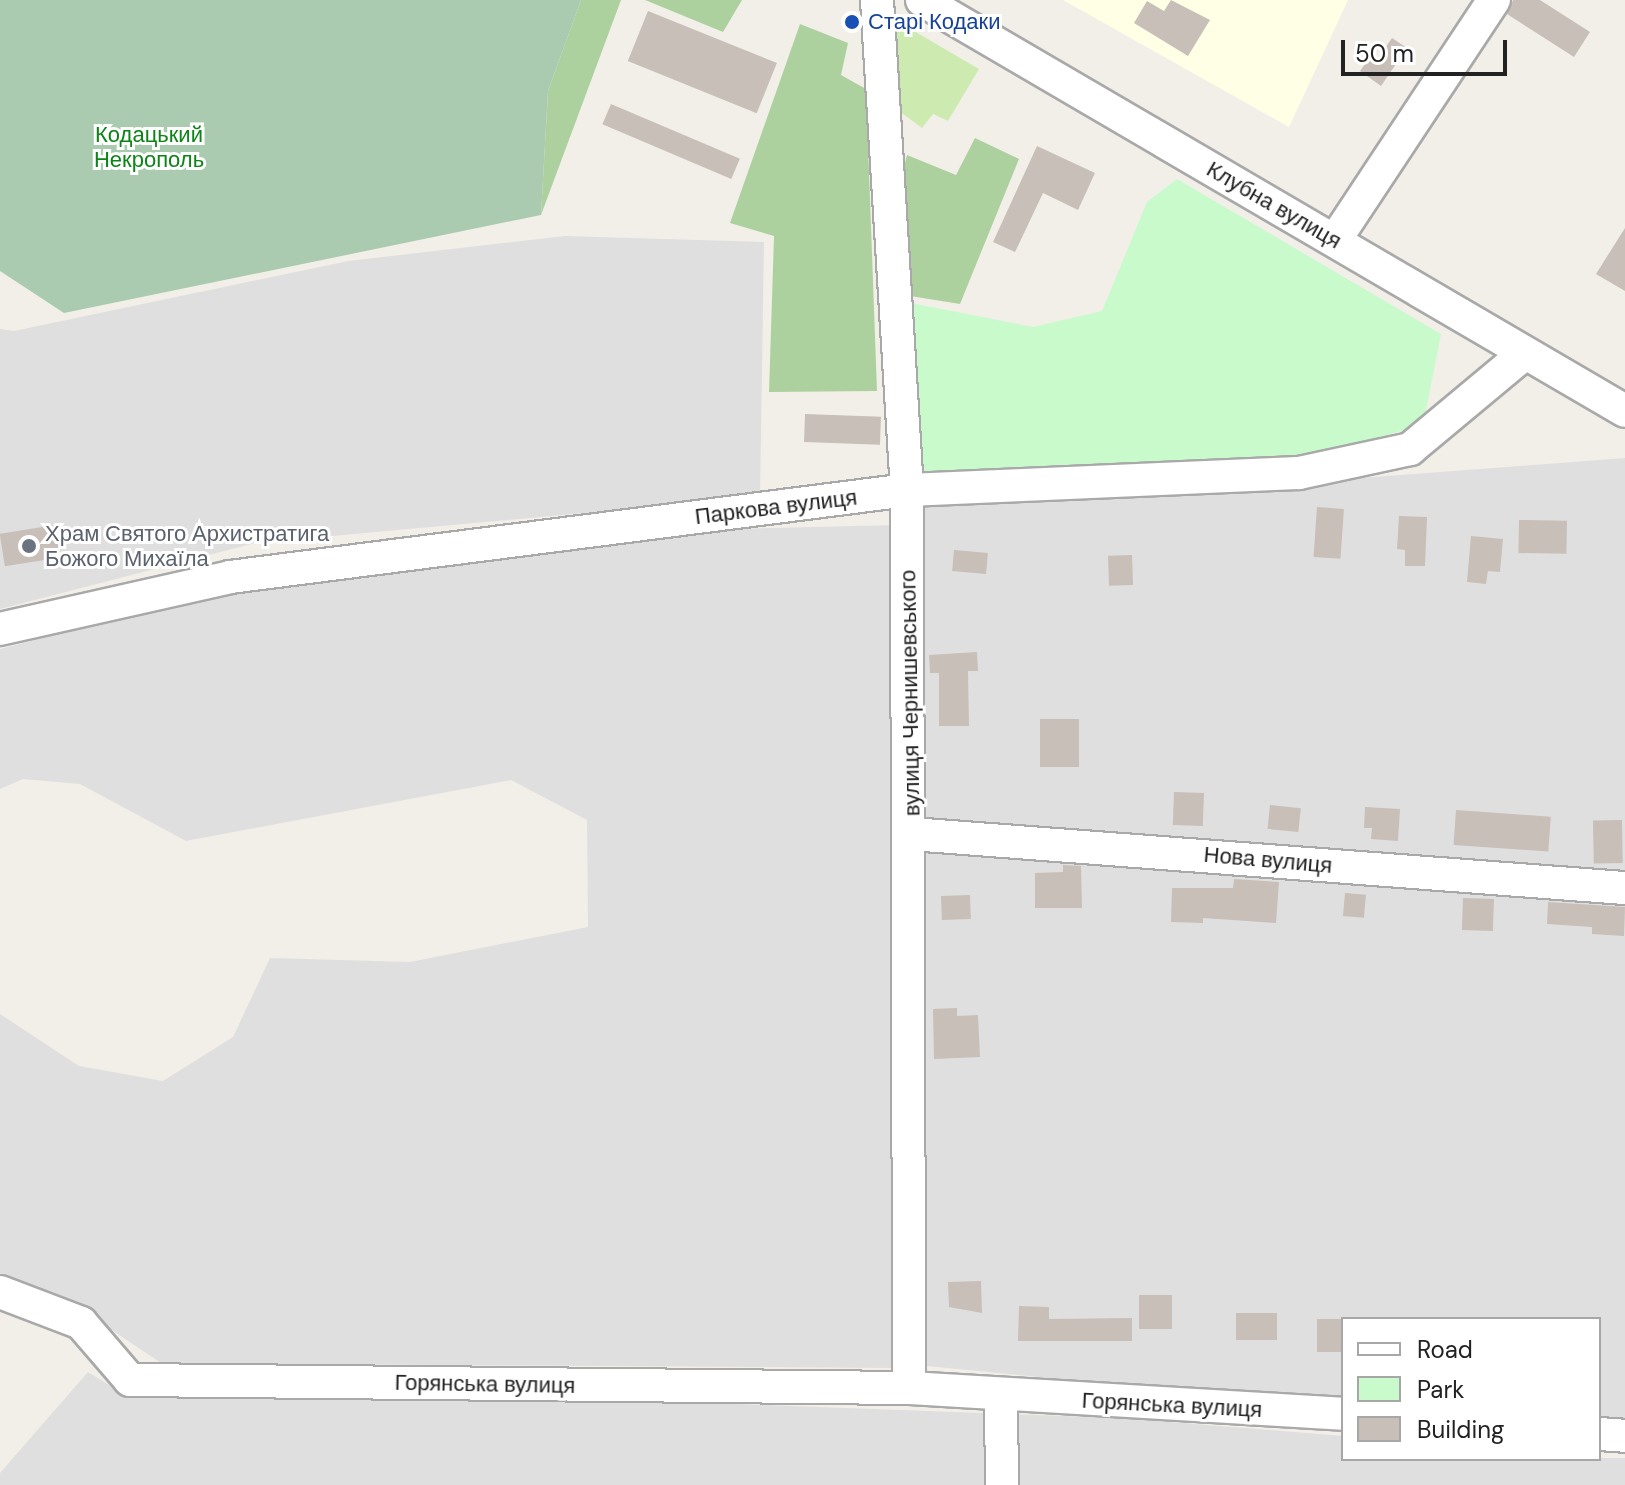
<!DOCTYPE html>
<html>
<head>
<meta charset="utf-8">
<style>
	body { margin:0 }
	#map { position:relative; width:1625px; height:1485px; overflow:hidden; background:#f2efe9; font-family:"DM Sans",sans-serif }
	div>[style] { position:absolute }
	.residential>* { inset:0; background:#e0dfdf }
	.education>* { inset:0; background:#ffffe5 }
	.grass>* { inset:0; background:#cdebb0 }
	.forest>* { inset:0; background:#add19e }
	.cemetery>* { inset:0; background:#aacbaf }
	.park>* { inset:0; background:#c8facc }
	.building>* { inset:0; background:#c7bfb8; transform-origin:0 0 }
	.roads { filter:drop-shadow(2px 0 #a9a9a9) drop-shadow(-2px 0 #a9a9a9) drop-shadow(0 2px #a9a9a9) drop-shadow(0 -2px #a9a9a9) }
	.minor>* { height:32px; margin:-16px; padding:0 16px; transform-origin:16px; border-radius:16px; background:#fff }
	.dots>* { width:22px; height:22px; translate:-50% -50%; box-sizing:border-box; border:4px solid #fff; border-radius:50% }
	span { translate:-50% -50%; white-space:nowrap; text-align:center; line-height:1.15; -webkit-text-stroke:6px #fff; paint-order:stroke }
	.transit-label { font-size:22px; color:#164399 }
	.left { translate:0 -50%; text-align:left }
	.park-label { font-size:22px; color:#0c8416 }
	.street-label { font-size:22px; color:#222 }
	.worship-label { font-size:22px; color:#5b616d }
	.legend { position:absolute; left:1341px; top:1317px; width:260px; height:144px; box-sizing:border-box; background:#fff; border:2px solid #a7a7a7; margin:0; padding:10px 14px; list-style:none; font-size:24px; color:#222 }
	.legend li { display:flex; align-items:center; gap:16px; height:40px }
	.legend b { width:40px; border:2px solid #a7a7a7 }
	.scale { position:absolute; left:1341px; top:40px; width:166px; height:36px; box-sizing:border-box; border:4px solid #222; border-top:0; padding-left:10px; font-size:24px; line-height:28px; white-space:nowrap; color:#222; -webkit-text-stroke:6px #fff; paint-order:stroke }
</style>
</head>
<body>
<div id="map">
	<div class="residential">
		<div style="clip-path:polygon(565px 236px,764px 242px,760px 497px,255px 543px,0 609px,0 329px,14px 331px,348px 261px)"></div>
		<div style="clip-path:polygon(1625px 458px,1625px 1418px,1599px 1417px,1599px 1319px,1343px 1319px,1343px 1407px,917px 1365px,915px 496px,1348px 479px)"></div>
		<div style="clip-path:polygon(896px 525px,895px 1368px,161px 1363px,94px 1318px,0 1273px,0 1014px,79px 1066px,163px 1081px,233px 1037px,270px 958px,410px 962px,588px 927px,587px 820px,511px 780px,186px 841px,80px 784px,23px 779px,0 789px,0 649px,199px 598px,691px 530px)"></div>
		<div style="clip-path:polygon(88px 1372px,127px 1396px,487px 1395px,1121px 1418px,1343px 1436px,1343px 1459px,1625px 1458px,1625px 1485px,0 1485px,0 1473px)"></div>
	</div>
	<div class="education">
		<div style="clip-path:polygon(1063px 0,1348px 0,1289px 127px)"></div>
	</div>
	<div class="grass">
		<div style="clip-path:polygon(894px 27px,914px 31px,979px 69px,948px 121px,933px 114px,922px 128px,899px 111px)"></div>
	</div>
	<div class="forest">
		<div style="clip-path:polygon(581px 0,621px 0,541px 215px,548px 91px)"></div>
		<div style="clip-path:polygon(645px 0,742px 0,723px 32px)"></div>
		<div style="clip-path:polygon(800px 24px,848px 43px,841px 75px,866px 89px,877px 391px,769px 392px,774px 236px,730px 223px)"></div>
		<div style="clip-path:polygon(975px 138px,1019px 159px,960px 304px,910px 296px,897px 193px,907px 155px,956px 175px)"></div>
	</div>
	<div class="cemetery">
		<div style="clip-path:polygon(0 0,581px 0,548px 91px,541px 215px,64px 313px,0 271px)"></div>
	</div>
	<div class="park">
		<div style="clip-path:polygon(1177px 179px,1441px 334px,1423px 425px,1289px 462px,919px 483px,911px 303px,1033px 327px,1102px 311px,1147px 202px)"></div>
	</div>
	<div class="building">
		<div style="clip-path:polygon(1171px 0,1210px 20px,1188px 56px,1134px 23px,1147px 1px,1164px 11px)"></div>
		<div style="clip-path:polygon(1513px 0,1540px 0,1590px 32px,1574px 57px,1507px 14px)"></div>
		<div style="left:648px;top:11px;width:139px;height:54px;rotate:22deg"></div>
		<div style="clip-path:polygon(1392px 38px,1407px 48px,1381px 86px,1360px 71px,1370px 57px,1376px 61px)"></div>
		<div style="left:611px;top:104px;width:140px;height:22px;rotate:23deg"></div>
		<div style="clip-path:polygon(1037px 146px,1095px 173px,1078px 210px,1043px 193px,1015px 252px,993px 242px)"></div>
		<div style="clip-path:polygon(1625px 228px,1625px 291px,1596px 274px)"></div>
		<div style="left:805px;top:414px;width:76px;height:28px;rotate:2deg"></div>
		<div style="left:1317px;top:507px;width:27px;height:50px;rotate:4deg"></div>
		<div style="clip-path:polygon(1399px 516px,1427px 517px,1425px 566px,1405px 566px,1405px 550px,1397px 549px)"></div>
		<div style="left:1519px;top:520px;width:48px;height:33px;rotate:1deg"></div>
		<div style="left:55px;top:525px;width:33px;height:56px;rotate:81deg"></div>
		<div style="clip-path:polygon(1471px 536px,1503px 539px,1500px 572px,1488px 571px,1486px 584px,1467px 582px)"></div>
		<div style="left:954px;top:550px;width:34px;height:21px;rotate:5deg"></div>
		<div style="left:1132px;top:555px;width:30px;height:24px;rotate:88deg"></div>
		<div style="clip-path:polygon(977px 652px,978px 671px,968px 671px,969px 726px,939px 726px,939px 673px,930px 673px,929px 655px)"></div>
		<div style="left:1040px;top:719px;width:39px;height:48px"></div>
		<div style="left:1174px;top:792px;width:30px;height:33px;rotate:2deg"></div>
		<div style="left:1270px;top:805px;width:31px;height:24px;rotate:6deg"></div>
		<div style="clip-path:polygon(1365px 807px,1400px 809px,1398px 841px,1371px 839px,1372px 828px,1364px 828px)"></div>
		<div style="left:1456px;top:810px;width:95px;height:35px;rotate:4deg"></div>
		<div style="left:1622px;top:820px;width:43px;height:29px;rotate:89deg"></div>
		<div style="clip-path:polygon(1063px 865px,1081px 866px,1082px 908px,1035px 908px,1035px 873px,1063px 872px)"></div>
		<div style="clip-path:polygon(1234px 879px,1279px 882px,1276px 923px,1203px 918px,1203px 923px,1171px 922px,1172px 888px,1233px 888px)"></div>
		<div style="left:1345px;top:893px;width:21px;height:23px;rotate:5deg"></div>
		<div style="left:970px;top:895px;width:24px;height:29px;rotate:88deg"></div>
		<div style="left:1463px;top:898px;width:31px;height:32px;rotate:2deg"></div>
		<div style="clip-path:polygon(1548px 902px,1625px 907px,1624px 936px,1592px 934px,1592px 927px,1547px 924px)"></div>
		<div style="clip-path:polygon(957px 1008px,957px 1016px,978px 1015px,980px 1057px,934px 1059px,933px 1009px)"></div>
		<div style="clip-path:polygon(981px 1281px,982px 1313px,949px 1307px,948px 1282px)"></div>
		<div style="left:1172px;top:1295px;width:34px;height:33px;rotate:90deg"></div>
		<div style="clip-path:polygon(1019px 1306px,1049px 1307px,1049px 1319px,1132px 1318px,1132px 1341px,1018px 1341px)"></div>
		<div style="left:1236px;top:1313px;width:41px;height:27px"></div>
		<div style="left:1317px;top:1319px;width:26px;height:33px"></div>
	</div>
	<div class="roads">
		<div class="minor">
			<div style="left:877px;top:0;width:491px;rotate:86.5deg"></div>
			<div style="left:907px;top:490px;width:898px;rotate:89.87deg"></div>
			<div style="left:922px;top:0;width:814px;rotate:30.31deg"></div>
			<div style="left:1335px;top:240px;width:288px;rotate:-56.5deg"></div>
			<div style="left:0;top:629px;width:236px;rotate:-12.7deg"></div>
			<div style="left:230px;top:577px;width:683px;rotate:-7.32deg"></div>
			<div style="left:907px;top:490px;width:392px;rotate:-2.5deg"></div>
			<div style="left:1299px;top:473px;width:114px;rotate:-12.2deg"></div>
			<div style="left:1410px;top:449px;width:147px;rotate:-39.8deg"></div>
			<div style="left:911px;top:834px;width:716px;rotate:4.33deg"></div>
			<div style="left:0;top:1292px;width:87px;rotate:20.9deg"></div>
			<div style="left:81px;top:1323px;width:75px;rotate:49.3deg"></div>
			<div style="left:130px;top:1380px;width:779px;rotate:0.59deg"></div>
			<div style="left:909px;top:1388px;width:435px;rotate:3.4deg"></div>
			<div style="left:1001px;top:1396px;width:89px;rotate:89.4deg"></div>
			<div style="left:1599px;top:1434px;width:26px;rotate:4deg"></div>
		</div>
	</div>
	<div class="dots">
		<div style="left:852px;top:22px;background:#1a4fb4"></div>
		<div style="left:29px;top:546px;background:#6b7280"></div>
	</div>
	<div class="transit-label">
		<span class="left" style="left:868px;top:22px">Старі Кодаки</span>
	</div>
	<div class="park-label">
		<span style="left:149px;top:147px">Кодацький<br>Некрополь</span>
	</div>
	<div class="street-label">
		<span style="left:1274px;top:205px;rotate:30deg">Клубна вулиця</span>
		<span style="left:776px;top:507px;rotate:-7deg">Паркова вулиця</span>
		<span style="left:910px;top:693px;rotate:-91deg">вулиця Чернишевського</span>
		<span style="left:1268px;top:860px;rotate:5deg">Нова вулиця</span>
		<span style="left:485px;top:1384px;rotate:1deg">Горянська вулиця</span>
		<span style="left:1172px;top:1405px;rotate:3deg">Горянська вулиця</span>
	</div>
	<div class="worship-label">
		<span class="left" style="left:45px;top:546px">Храм Святого Архистратига<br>Божого Михаїла</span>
	</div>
	<ul class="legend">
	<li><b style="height:10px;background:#fff"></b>Road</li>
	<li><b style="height:22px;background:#c8facc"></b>Park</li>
	<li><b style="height:22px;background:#c7bfb8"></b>Building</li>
	</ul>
	<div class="scale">50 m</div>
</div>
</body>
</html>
